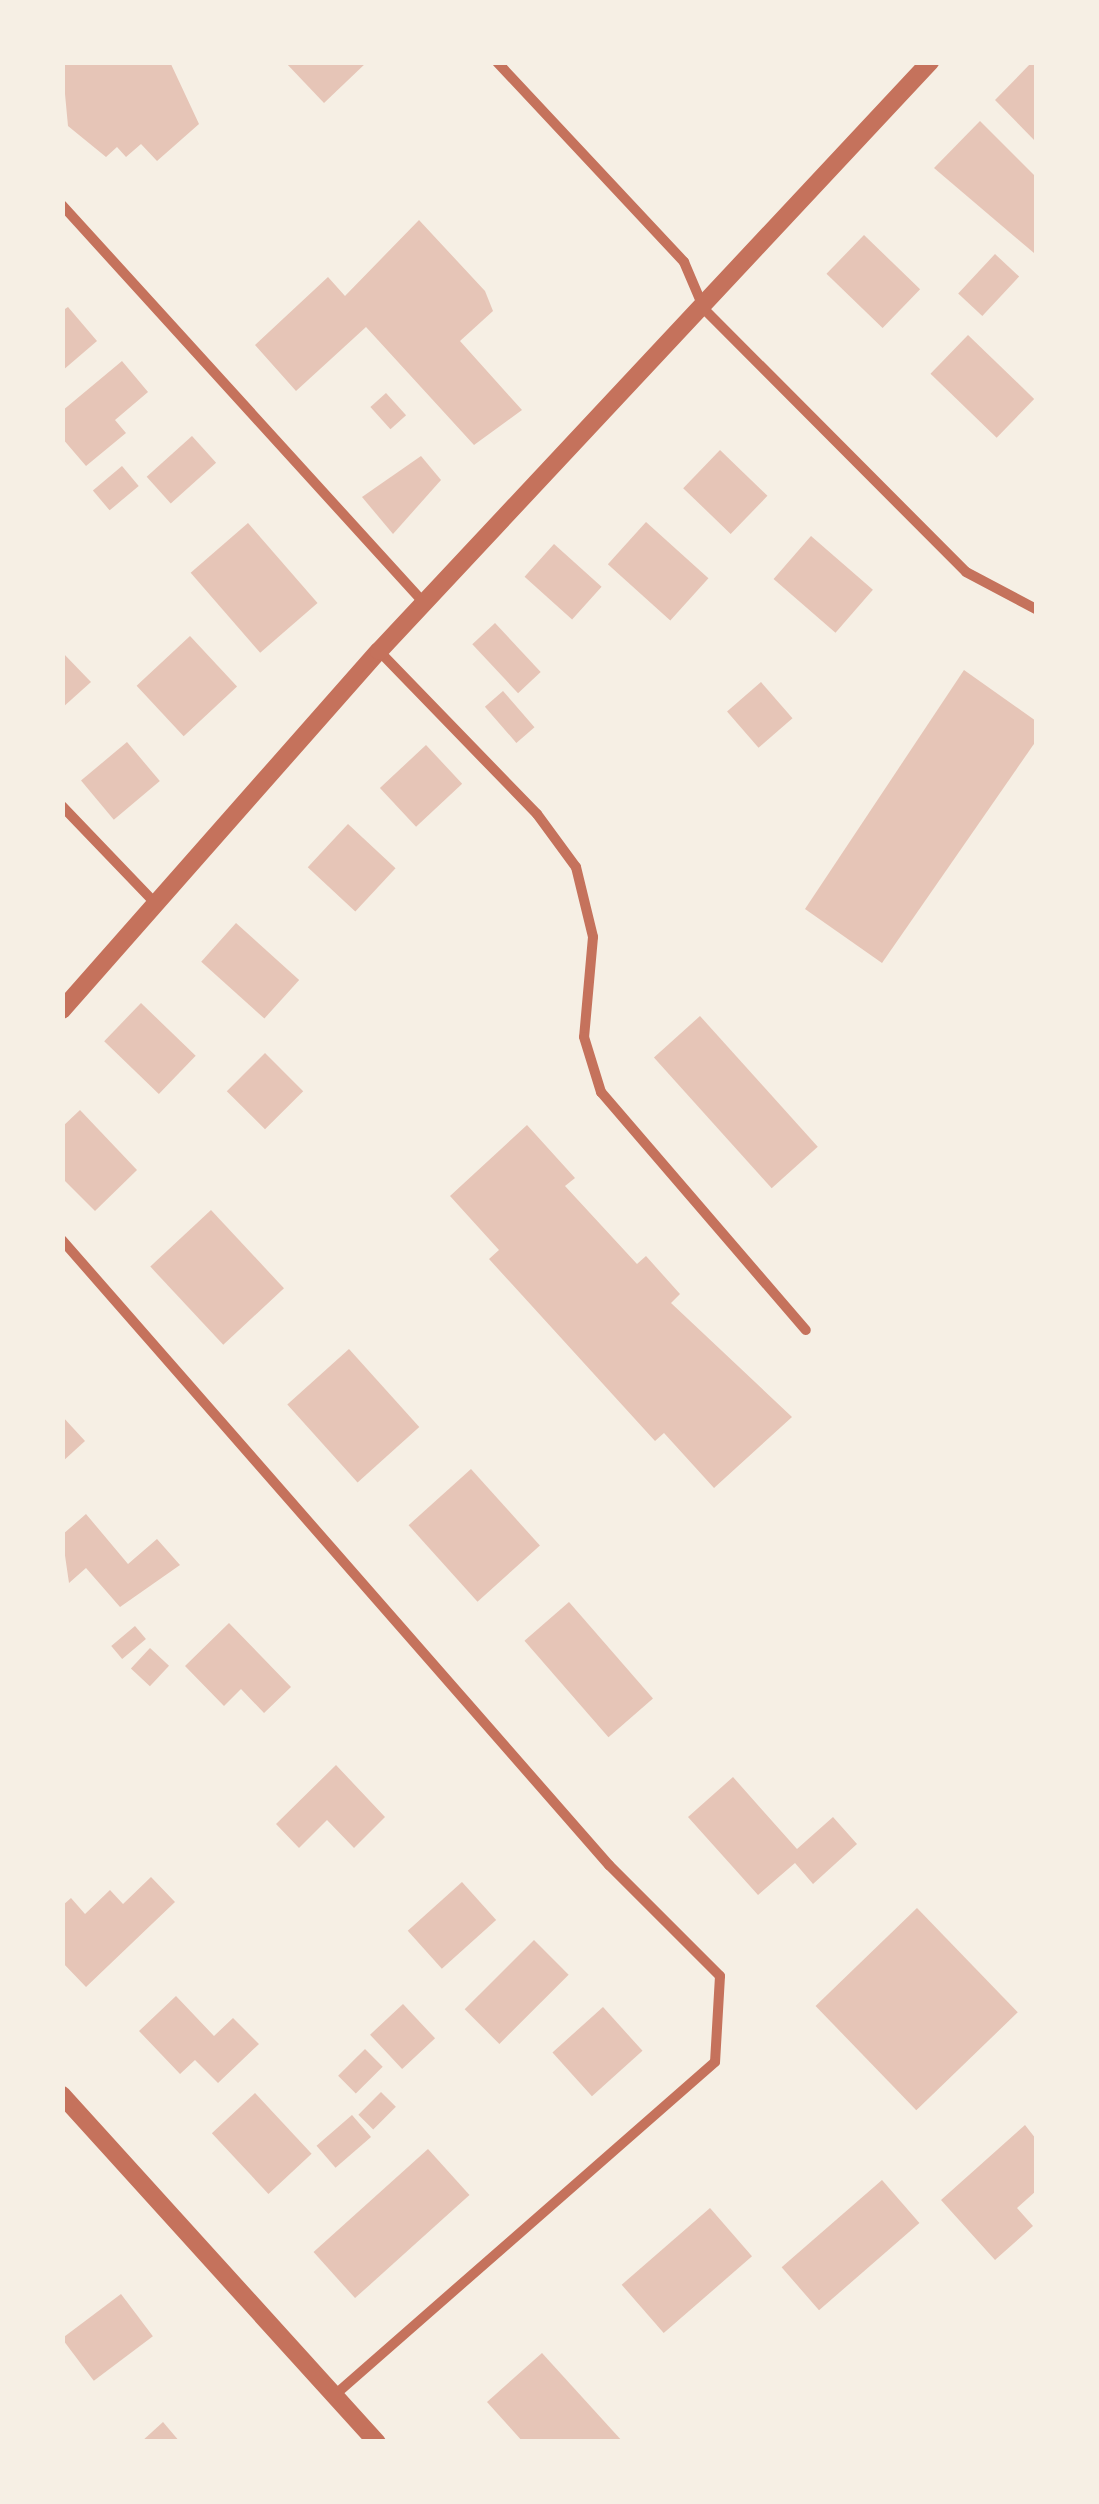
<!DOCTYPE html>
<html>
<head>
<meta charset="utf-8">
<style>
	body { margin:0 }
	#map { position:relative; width:1099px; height:2504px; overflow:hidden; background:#f6efe4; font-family:Jost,sans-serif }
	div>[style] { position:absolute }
	.building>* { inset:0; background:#e6c5b7; transform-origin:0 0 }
	.minor>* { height:10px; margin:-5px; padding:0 5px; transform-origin:5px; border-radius:5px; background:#c5725c }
	.tertiary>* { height:18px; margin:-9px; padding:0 9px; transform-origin:9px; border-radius:9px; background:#c5725c }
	span { translate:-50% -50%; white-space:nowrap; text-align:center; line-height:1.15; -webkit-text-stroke:8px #f6efe4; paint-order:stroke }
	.frame { position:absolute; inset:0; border:65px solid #f6efe4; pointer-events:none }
</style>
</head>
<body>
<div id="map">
	<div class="building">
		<div style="clip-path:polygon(62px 62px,170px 62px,199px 124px,157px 161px,141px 144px,126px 157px,117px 147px,106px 157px,68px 126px)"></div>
		<div style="clip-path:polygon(285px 62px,367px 62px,324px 103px)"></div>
		<div style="clip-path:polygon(1032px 62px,1036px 62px,1036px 142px,995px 100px)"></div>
		<div style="clip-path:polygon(980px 121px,1036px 177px,1034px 253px,934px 168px)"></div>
		<div style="clip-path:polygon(419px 220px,485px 291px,493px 311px,460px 341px,522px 410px,474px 445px,366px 327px,296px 391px,255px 345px,328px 277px,345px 296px)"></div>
		<div style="left:864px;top:235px;width:78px;height:54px;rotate:44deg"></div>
		<div style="left:995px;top:254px;width:33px;height:54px;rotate:43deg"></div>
		<div style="clip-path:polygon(68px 307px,97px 341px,62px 371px,62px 311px)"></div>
		<div style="left:968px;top:335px;width:92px;height:54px;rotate:44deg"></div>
		<div style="clip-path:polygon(122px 361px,148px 392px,115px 420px,126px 433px,86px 466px,62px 438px,62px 411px)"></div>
		<div style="left:386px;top:393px;width:30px;height:21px;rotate:48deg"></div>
		<div style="left:192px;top:436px;width:36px;height:61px;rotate:48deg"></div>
		<div style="left:720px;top:450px;width:66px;height:53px;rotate:44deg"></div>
		<div style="clip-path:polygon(421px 456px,441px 480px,393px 534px,362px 497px)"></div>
		<div style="left:122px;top:466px;width:26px;height:38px;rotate:50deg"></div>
		<div style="left:646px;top:522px;width:84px;height:57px;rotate:42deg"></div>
		<div style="left:248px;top:523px;width:106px;height:76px;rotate:49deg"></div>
		<div style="left:811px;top:536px;width:82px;height:57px;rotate:41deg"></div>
		<div style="left:554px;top:544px;width:64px;height:44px;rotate:42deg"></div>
		<div style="left:495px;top:623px;width:67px;height:31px;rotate:47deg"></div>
		<div style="left:190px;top:636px;width:69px;height:73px;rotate:47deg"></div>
		<div style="clip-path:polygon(62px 652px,91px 682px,62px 708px)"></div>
		<div style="clip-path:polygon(964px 670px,1036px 721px,1036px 741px,882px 963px,805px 909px)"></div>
		<div style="left:761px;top:682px;width:48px;height:45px;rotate:49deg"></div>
		<div style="left:503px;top:691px;width:48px;height:24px;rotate:49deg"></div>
		<div style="left:127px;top:742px;width:51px;height:60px;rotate:50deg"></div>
		<div style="left:426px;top:745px;width:53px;height:63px;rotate:47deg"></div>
		<div style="left:348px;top:824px;width:65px;height:59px;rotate:43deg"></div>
		<div style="left:236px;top:923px;width:85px;height:52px;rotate:42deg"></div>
		<div style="left:141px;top:1003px;width:76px;height:53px;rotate:44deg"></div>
		<div style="left:700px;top:1016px;width:176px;height:62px;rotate:48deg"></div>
		<div style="left:265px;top:1053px;width:54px;height:54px;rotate:45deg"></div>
		<div style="clip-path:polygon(80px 1110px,137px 1170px,95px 1211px,62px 1178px,62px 1127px)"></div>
		<div style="clip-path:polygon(527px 1125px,575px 1178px,565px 1186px,637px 1264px,646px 1256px,680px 1294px,671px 1303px,792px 1417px,714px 1488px,664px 1433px,655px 1441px,489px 1259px,499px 1250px,450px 1196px)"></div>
		<div style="left:211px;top:1210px;width:107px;height:83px;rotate:47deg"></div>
		<div style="left:349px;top:1349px;width:105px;height:83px;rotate:48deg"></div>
		<div style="clip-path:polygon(62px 1416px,85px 1441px,62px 1462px)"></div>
		<div style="left:471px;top:1469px;width:103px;height:84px;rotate:48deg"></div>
		<div style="clip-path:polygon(86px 1514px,128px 1564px,157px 1539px,180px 1565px,120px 1607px,86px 1568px,69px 1583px,62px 1535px)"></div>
		<div style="left:569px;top:1602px;width:128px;height:59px;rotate:49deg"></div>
		<div style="clip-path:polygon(229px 1623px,291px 1687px,264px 1713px,241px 1689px,224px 1706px,185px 1666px)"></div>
		<div style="left:135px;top:1626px;width:17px;height:31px;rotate:50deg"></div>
		<div style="left:150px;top:1648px;width:26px;height:28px;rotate:43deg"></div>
		<div style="clip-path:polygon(336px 1765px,385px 1817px,354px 1848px,327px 1820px,299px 1848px,276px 1824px)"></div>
		<div style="clip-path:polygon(733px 1777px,797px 1849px,833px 1817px,857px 1844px,813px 1884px,795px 1863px,758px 1895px,688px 1817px)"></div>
		<div style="clip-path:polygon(151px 1877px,175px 1902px,86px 1987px,62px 1962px,62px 1906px,71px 1898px,85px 1914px,110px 1890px,123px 1904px)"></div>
		<div style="left:462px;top:1882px;width:51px;height:73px;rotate:48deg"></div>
		<div style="left:917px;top:1908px;width:145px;height:141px;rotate:46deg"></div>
		<div style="left:534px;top:1940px;width:49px;height:98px;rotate:45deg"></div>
		<div style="clip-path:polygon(176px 1996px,214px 2036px,233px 2018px,259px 2044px,218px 2083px,195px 2060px,180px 2074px,139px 2031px)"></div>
		<div style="left:403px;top:2004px;width:47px;height:45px;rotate:47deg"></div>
		<div style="left:603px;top:2007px;width:59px;height:68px;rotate:48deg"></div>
		<div style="left:365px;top:2049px;width:25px;height:38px;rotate:45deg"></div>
		<div style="left:381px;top:2092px;width:21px;height:32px;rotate:45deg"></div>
		<div style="left:255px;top:2093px;width:83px;height:59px;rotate:47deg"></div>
		<div style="left:352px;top:2115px;width:29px;height:47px;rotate:49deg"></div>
		<div style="clip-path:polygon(1025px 2125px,1036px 2139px,1036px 2191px,1017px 2208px,1033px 2226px,995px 2260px,941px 2200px)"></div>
		<div style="left:428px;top:2149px;width:62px;height:154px;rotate:48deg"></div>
		<div style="left:882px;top:2180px;width:57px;height:133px;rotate:49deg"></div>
		<div style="left:710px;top:2208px;width:64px;height:117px;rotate:49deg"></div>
		<div style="left:121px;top:2294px;width:53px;height:74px;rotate:53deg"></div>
		<div style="clip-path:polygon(542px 2353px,623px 2442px,523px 2442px,487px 2402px)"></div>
		<div style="clip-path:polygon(163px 2422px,180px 2442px,141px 2442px)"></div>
	</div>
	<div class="minor">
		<div style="left:497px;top:62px;width:274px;rotate:46.9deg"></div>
		<div style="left:684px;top:262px;width:51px;rotate:66.9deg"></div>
		<div style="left:704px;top:309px;width:371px;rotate:45.1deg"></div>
		<div style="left:966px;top:572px;width:79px;rotate:27.9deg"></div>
		<div style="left:62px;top:205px;width:538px;rotate:47.71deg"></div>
		<div style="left:379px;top:651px;width:227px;rotate:45.9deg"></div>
		<div style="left:537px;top:814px;width:66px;rotate:53.7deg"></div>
		<div style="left:576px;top:867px;width:72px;rotate:76.3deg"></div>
		<div style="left:593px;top:937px;width:100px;rotate:95.1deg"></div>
		<div style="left:584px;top:1037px;width:58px;rotate:72.8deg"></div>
		<div style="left:601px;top:1092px;width:314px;rotate:49.3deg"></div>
		<div style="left:62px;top:806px;width:136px;rotate:46.2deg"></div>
		<div style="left:62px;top:1240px;width:831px;rotate:48.81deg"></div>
		<div style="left:609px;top:1865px;width:157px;rotate:45deg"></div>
		<div style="left:720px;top:1976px;width:86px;rotate:93.3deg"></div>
		<div style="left:715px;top:2062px;width:502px;rotate:138.79deg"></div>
	</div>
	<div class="tertiary">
		<div style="left:62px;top:1010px;width:479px;rotate:-48.6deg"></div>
		<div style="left:379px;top:651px;width:807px;rotate:-46.91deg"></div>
		<div style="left:62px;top:2095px;width:469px;rotate:47.8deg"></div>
	</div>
	<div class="frame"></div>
</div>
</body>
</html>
